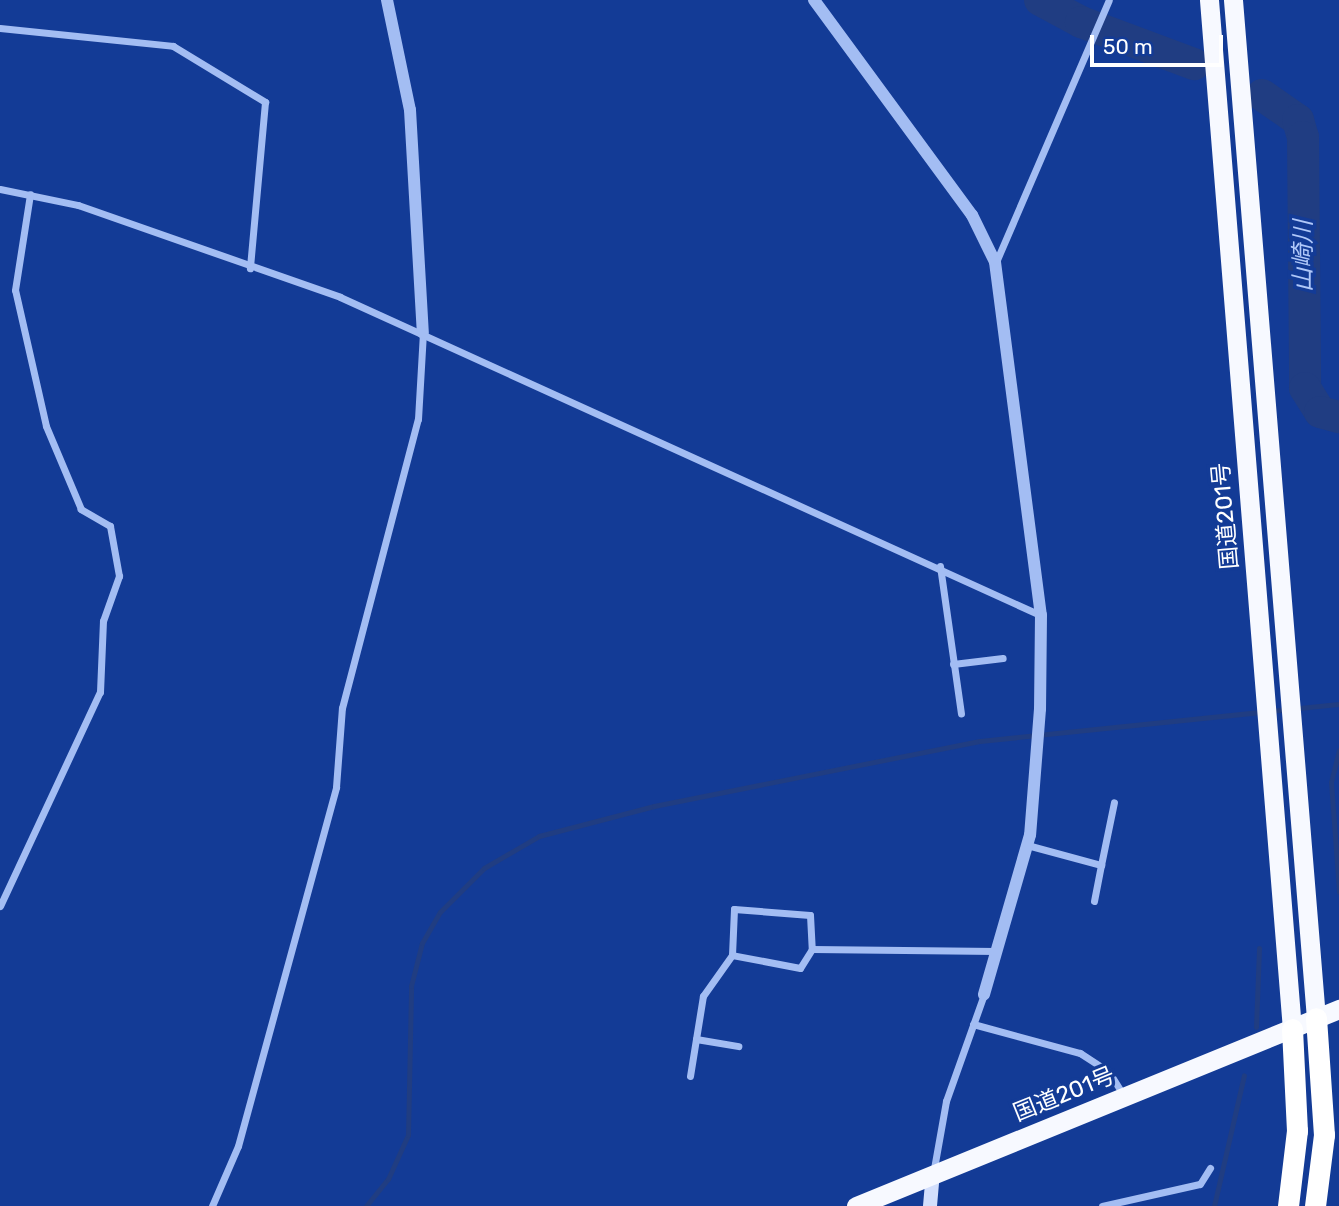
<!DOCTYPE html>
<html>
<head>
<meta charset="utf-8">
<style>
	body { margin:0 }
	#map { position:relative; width:1339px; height:1206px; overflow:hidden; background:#133b96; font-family:Rubik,"Noto Sans JP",sans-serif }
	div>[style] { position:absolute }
	.stream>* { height:5px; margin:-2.5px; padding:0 2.5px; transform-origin:2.5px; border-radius:2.5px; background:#203d82 }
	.river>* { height:32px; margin:-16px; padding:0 16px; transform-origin:16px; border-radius:16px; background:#203d82 }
	.minor>* { height:7px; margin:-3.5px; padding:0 3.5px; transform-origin:3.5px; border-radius:3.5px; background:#a3bdf3 }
	.tertiary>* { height:12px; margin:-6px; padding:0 6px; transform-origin:6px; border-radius:6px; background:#a3bdf3 }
	.secondary>* { height:14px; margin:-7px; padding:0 7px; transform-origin:7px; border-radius:7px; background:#d3dffc }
	.trunk>* { height:19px; margin:-9.5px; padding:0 9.5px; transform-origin:9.5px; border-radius:9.5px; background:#f7f9ff }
	.motorway>* { height:21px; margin:-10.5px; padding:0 10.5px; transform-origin:10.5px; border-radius:10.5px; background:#fff }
	span { translate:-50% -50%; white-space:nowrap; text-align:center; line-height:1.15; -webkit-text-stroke:7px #133b96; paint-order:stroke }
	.street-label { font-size:23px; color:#fff }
	.water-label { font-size:24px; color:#b0c8f9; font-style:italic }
	.scale { position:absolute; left:1090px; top:35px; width:133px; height:32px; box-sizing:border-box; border:4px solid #fff; border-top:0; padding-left:9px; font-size:21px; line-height:24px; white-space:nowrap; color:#fff; -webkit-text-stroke:5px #133b96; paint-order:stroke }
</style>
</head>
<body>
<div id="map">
	<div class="stream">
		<div style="left:1339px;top:750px;width:33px;rotate:104deg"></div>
		<div style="left:1331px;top:782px;width:110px;rotate:85.8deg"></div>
		<div style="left:1256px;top:1027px;width:79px;rotate:-87.8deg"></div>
		<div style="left:366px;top:1206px;width:35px;rotate:-51deg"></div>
		<div style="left:388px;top:1179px;width:48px;rotate:-65.6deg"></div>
		<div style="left:408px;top:1135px;width:149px;rotate:-88.8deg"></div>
		<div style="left:411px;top:986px;width:44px;rotate:-75.7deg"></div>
		<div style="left:422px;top:943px;width:36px;rotate:-60deg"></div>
		<div style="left:440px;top:912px;width:62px;rotate:-45deg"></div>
		<div style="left:484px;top:868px;width:64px;rotate:-30.2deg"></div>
		<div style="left:539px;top:836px;width:119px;rotate:-14.6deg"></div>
		<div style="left:654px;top:806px;width:332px;rotate:-11.3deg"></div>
		<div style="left:980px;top:741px;width:361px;rotate:-5.9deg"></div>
		<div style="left:1214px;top:1206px;width:134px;rotate:-77.1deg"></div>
	</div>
	<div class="river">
		<div style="left:1040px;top:0;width:47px;rotate:28.2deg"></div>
		<div style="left:1081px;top:22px;width:121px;rotate:20.4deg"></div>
		<div style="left:1262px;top:95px;width:44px;rotate:34.8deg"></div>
		<div style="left:1298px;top:120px;width:18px;rotate:74deg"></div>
		<div style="left:1303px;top:137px;width:251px;rotate:89.5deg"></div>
		<div style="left:1305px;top:388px;width:28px;rotate:58deg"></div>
		<div style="left:1320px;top:412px;width:20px;rotate:15deg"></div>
	</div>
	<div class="minor">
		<div style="left:0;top:28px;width:174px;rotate:5.9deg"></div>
		<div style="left:173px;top:46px;width:108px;rotate:31.3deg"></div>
		<div style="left:265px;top:102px;width:167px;rotate:95.2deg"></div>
		<div style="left:0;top:189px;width:80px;rotate:11.6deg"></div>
		<div style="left:78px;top:205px;width:278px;rotate:19.3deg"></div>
		<div style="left:340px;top:297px;width:769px;rotate:24.43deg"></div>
		<div style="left:996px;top:262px;width:285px;rotate:-66.7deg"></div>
		<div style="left:940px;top:566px;width:149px;rotate:81.9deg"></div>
		<div style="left:953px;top:664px;width:50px;rotate:-6.8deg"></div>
		<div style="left:1027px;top:845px;width:77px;rotate:15.1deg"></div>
		<div style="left:1101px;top:865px;width:64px;rotate:-78.3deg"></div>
		<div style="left:1094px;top:901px;width:37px;rotate:-79deg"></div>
		<div style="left:0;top:906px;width:236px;rotate:-65deg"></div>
		<div style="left:100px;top:692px;width:71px;rotate:-87.6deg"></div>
		<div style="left:103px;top:621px;width:48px;rotate:-70.4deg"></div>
		<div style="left:119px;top:576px;width:51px;rotate:-100.2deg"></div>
		<div style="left:110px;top:526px;width:34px;rotate:-150deg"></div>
		<div style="left:81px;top:509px;width:90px;rotate:-112.9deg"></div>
		<div style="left:46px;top:426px;width:139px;rotate:-102.8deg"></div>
		<div style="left:15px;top:290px;width:97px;rotate:-81.1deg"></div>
		<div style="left:812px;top:949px;width:22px;rotate:122deg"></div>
		<div style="left:800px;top:968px;width:69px;rotate:-169.2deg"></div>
		<div style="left:732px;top:955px;width:46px;rotate:-87.5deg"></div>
		<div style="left:734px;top:909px;width:76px;rotate:4.5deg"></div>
		<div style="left:810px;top:915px;width:34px;rotate:87deg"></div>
		<div style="left:812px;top:949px;width:184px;rotate:0.6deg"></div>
		<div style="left:973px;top:1024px;width:111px;rotate:15.2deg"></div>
		<div style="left:1080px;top:1053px;width:35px;rotate:33deg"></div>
		<div style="left:1109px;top:1072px;width:28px;rotate:58deg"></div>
		<div style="left:696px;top:1039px;width:43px;rotate:9.5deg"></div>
		<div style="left:690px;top:1076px;width:81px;rotate:-80.8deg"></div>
		<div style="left:703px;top:996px;width:50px;rotate:-54.7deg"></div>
		<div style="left:933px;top:1174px;width:74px;rotate:-79.9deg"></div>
		<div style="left:946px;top:1101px;width:114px;rotate:-70.4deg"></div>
		<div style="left:212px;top:1206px;width:65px;rotate:-66.6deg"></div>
		<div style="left:238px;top:1146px;width:372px;rotate:-74.7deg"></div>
		<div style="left:336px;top:787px;width:79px;rotate:-85.7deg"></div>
		<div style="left:342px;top:708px;width:299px;rotate:-75.3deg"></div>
		<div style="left:418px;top:419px;width:86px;rotate:-86.7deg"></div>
		<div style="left:1102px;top:1206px;width:100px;rotate:-12.7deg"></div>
		<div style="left:1200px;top:1184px;width:19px;rotate:-58deg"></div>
	</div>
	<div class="tertiary">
		<div style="left:387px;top:0;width:112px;rotate:78.2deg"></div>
		<div style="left:410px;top:110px;width:223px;rotate:86.7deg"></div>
		<div style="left:814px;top:0;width:267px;rotate:53.7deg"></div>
		<div style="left:972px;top:215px;width:52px;rotate:63.9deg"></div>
		<div style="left:995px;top:262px;width:356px;rotate:82.6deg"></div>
		<div style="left:1041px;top:615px;width:94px;rotate:90.6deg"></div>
		<div style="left:1040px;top:709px;width:126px;rotate:94.5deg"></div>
		<div style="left:1030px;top:835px;width:166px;rotate:106.1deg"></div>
	</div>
	<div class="secondary">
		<div style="left:930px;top:1206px;width:32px;rotate:-85deg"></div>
	</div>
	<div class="trunk">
		<div style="left:1209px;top:0;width:1032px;rotate:85.39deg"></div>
		<div style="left:1233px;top:0;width:1021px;rotate:85.34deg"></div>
		<div style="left:856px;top:1206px;width:522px;rotate:-22.19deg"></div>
	</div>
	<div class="motorway">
		<div style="left:1288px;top:1206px;width:76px;rotate:-83.2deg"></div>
		<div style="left:1297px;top:1131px;width:102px;rotate:-92.8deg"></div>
		<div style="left:1315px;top:1206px;width:72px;rotate:-82.8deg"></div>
		<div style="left:1324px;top:1135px;width:117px;rotate:-93.9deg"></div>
	</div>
	<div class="street-label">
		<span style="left:1225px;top:516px;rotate:-95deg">国道201号</span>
		<span style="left:1064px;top:1094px;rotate:-22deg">国道201号</span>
	</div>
	<div class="water-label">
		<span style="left:1304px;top:256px;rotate:-90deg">山崎川</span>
	</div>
	<div class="scale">50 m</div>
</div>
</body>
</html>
